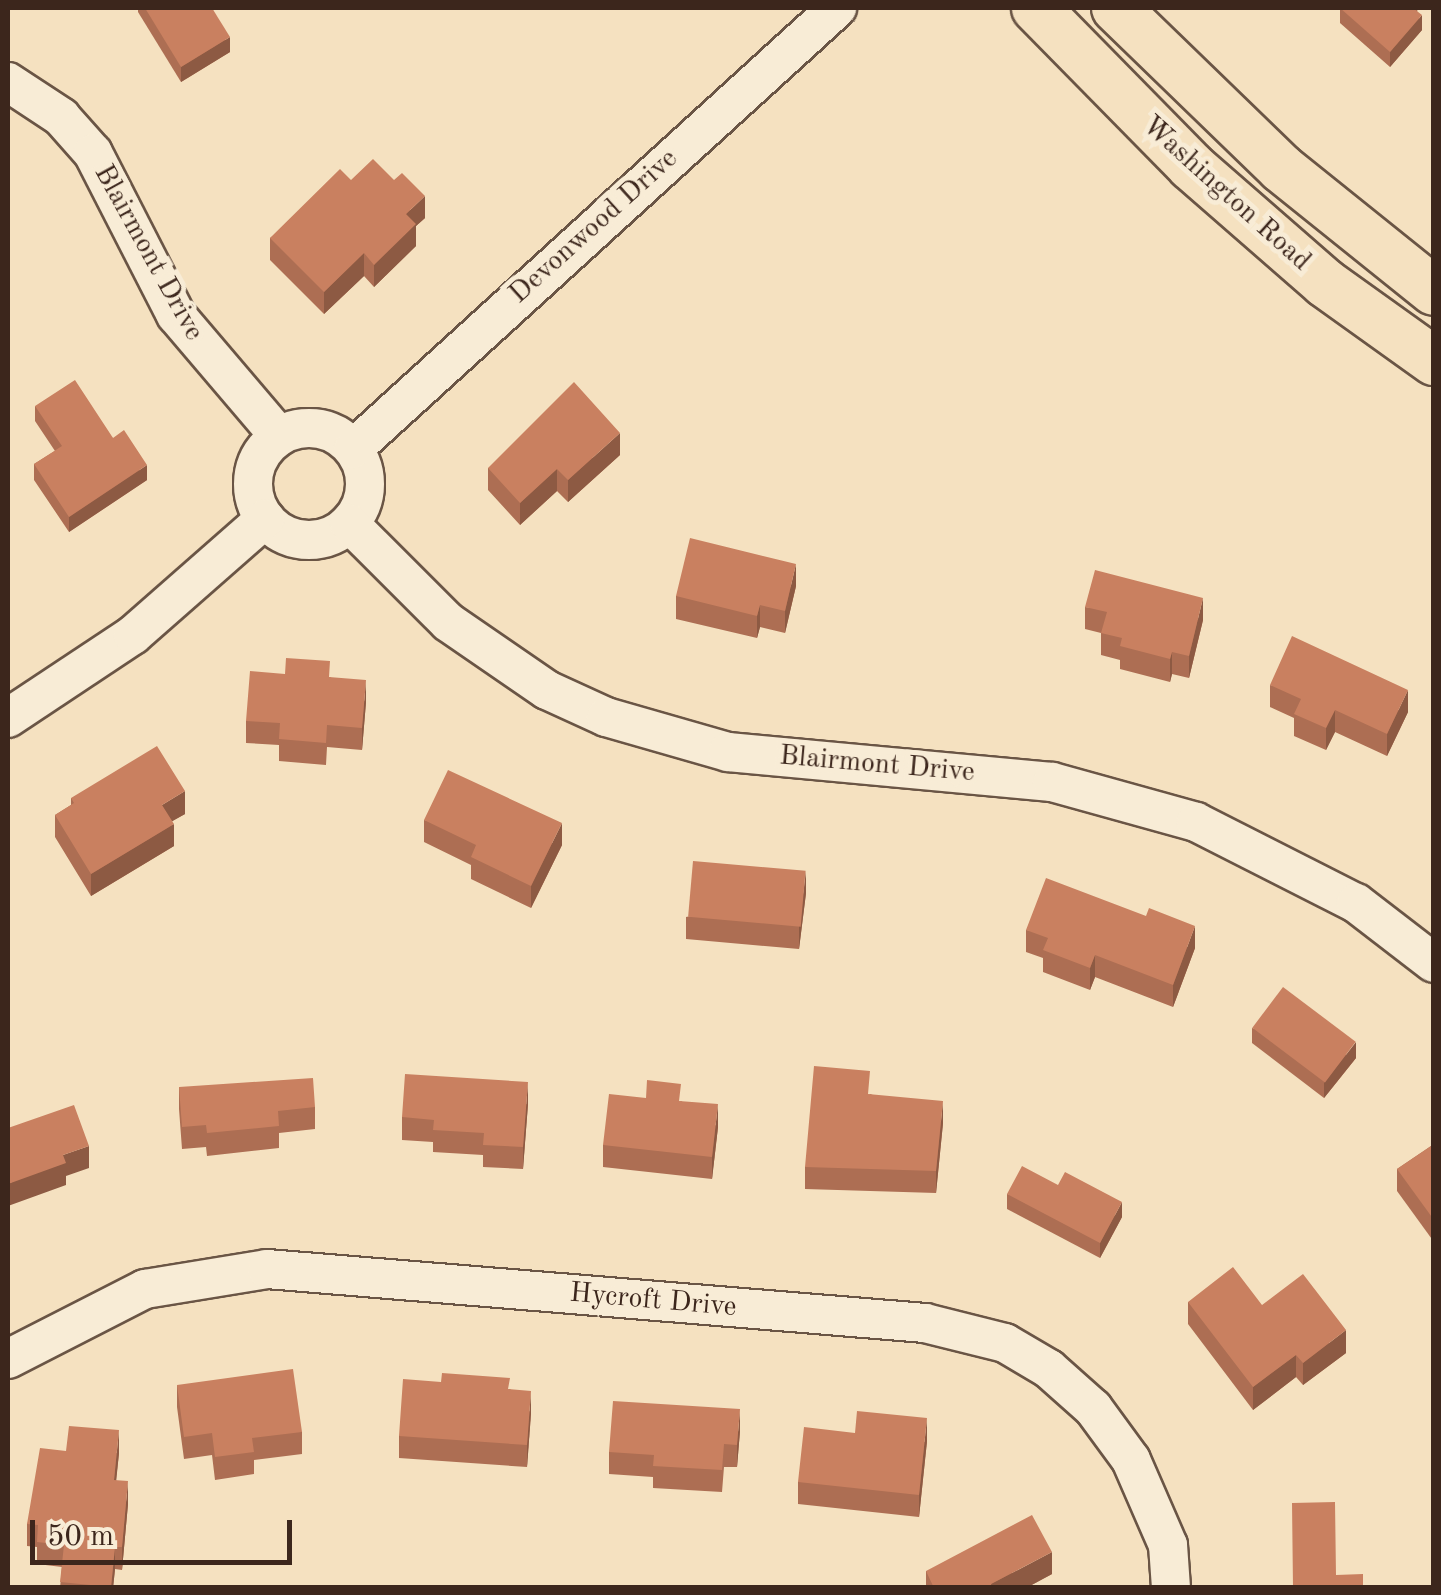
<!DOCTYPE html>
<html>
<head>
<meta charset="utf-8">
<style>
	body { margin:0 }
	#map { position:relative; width:1441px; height:1595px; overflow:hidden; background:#f5e1c0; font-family:"Old Standard TT",serif }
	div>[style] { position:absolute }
	.roads { filter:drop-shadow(2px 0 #6a5545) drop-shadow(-2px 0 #6a5545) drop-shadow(0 2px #6a5545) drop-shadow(0 -2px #6a5545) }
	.minor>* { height:38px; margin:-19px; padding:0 19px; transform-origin:19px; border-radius:19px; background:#f8ecd6 }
	.minor>.ring { margin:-19px; padding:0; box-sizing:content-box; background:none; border:38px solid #f8ecd6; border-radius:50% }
	.major>* { height:48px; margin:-24px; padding:0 24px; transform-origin:24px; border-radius:24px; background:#f5e1c0 }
	.wall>* { inset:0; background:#ad6e53 }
	.shaded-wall>* { inset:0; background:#8d5a43 }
	.building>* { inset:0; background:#c98060; transform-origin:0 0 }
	span { translate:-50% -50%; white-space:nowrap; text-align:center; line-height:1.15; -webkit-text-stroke:10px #f8ecd6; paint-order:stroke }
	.street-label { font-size:28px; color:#3c261c }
	.frame { position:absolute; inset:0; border:10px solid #3c261c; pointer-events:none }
	.scale { position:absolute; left:30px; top:1520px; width:262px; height:45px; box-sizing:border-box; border:5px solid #3c261c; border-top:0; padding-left:12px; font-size:30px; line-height:35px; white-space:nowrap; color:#3c261c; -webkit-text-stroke:8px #f8ecd6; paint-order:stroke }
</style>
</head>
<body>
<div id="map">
	<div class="roads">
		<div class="minor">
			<div style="left:8px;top:82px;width:64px;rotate:33.4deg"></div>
			<div style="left:61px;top:117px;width:48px;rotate:48.4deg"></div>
			<div style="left:93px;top:153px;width:182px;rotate:62.9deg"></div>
			<div style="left:176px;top:315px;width:159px;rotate:49.6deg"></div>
			<div class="ring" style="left:253px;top:428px;width:74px;height:74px"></div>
			<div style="left:353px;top:449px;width:655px;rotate:-42.34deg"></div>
			<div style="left:349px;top:523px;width:140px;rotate:45deg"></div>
			<div style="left:448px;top:622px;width:120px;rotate:34.5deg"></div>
			<div style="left:547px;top:690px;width:65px;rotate:24.6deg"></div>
			<div style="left:606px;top:717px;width:127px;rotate:16deg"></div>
			<div style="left:728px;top:752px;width:325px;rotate:5.3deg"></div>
			<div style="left:1052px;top:782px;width:149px;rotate:15.5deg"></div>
			<div style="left:1196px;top:822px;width:179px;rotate:26.9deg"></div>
			<div style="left:1356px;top:903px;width:98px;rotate:37.6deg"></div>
			<div style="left:8px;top:718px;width:150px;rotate:-33.6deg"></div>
			<div style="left:133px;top:635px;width:176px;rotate:-41.3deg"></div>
			<div style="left:8px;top:1359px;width:154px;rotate:-27.1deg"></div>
			<div style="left:145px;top:1289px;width:124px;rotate:-9.3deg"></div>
			<div style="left:267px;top:1269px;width:660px;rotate:4.69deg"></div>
			<div style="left:925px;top:1323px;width:82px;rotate:14deg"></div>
			<div style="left:1005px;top:1343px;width:51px;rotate:30.6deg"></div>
			<div style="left:1049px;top:1369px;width:59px;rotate:41.6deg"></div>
			<div style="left:1093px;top:1408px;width:64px;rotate:53.8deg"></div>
			<div style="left:1131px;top:1460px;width:93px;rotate:66.5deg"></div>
			<div style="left:1168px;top:1545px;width:43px;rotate:86deg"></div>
		</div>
		<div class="major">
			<div style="left:1036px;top:8px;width:221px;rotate:45.5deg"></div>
			<div style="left:1191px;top:166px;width:178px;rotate:41.1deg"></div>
			<div style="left:1325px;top:283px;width:134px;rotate:35.6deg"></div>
			<div style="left:1116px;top:8px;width:230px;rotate:44.1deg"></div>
			<div style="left:1281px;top:168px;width:196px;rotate:38.8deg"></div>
		</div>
	</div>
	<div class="wall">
		<div style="clip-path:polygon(138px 8px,212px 8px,230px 52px,181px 82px,138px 12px)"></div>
		<div style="clip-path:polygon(1340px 8px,1419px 8px,1417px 11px,1422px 30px,1390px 67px,1340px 23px)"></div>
		<div style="clip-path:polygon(351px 180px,425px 218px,416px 226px,416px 246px,374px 287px,364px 276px,324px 314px,270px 260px,270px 238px)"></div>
		<div style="clip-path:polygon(35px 406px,113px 438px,147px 480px,69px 532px,34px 480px,34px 464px,55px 451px,35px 421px)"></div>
		<div style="clip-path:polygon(620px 455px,568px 502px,557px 491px,520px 525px,488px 490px,488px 468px)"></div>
		<div style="clip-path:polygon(796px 586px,785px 633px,760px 627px,757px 638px,676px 619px,676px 596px)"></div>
		<div style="clip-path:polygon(1085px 607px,1203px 620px,1189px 678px,1172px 674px,1170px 682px,1120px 669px,1120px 660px,1101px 655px,1101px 633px,1085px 629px)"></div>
		<div style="clip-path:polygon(330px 677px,366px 702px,362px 750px,327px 747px,326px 765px,279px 761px,279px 745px,246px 743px,246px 721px)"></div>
		<div style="clip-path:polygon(1270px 685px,1408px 712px,1387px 756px,1335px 732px,1326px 750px,1294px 736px,1294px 718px,1270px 707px)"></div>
		<div style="clip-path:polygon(71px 798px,185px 814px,172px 821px,174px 846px,91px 896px,55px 837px,55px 815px,71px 805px)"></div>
		<div style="clip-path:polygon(424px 820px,562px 845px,531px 908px,471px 879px,471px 865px,424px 842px)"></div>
		<div style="clip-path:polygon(806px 893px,799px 949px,686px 939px,686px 917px)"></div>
		<div style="clip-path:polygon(1026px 930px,1195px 948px,1173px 1007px,1095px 977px,1090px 990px,1043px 972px,1043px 958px,1026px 952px)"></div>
		<div style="clip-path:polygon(1252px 1028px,1356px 1058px,1324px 1098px,1252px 1043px)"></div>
		<div style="clip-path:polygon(179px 1087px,315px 1107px,315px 1129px,279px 1133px,279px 1148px,207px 1156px,206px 1147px,182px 1149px,179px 1109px)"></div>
		<div style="clip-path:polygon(870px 1094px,943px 1123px,936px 1193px,805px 1189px,805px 1167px)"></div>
		<div style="clip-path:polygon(681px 1101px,718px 1127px,712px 1179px,603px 1167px,603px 1145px)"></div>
		<div style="clip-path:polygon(528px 1104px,523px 1169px,483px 1167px,483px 1155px,433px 1152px,433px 1142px,402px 1140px,402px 1117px)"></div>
		<div style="clip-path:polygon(1434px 1144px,1434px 1242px,1397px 1191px,1397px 1169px)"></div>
		<div style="clip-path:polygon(1007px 1194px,1122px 1217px,1100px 1258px,1007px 1209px)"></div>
		<div style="clip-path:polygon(1188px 1302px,1262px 1305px,1346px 1353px,1303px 1385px,1296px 1377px,1253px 1410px,1188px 1324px)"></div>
		<div style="clip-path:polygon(177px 1385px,302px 1432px,302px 1454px,254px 1460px,254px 1474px,215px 1480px,212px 1455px,184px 1459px,177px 1407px)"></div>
		<div style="clip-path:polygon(510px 1389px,531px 1413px,527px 1467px,399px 1458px,399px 1436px)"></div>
		<div style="clip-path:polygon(740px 1431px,737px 1467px,724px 1467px,722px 1492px,653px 1488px,653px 1477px,609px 1474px,609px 1452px)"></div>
		<div style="clip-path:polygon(927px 1441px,919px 1517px,798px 1504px,798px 1482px)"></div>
		<div style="clip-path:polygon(66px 1451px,119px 1453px,116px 1480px,128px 1504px,122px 1570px,115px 1569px,113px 1588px,60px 1588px,62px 1567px,37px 1564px,37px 1547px,27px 1546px,27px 1524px)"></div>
		<div style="clip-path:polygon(926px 1571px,1052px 1574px,1026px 1588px,926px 1588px)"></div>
	</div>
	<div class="shaded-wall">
		<div style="clip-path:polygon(1422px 15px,1422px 30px,1390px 67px,1390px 52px)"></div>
		<div style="clip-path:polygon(230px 37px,230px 52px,181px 82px,181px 67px)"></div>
		<div style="clip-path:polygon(425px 196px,425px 218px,416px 226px,416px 246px,374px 287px,374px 265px,406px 214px)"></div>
		<div style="clip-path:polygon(364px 253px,364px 276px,324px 314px,324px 292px)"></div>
		<div style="clip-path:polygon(620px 433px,620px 455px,568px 502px,568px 480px)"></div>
		<div style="clip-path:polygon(147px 465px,147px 480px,69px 532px,69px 517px)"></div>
		<div style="clip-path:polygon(557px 469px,557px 491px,520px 525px,520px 503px)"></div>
		<div style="clip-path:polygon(796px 564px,796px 586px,785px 633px,785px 611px)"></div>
		<div style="clip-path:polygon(1203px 598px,1203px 620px,1189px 678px,1189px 656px)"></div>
		<div style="clip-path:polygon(760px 605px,760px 627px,757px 638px,757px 616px)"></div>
		<div style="clip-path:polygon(1172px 652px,1172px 674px,1170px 682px,1170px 659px)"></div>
		<div style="clip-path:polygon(366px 680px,366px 702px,362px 750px,362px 728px)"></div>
		<div style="clip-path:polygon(1408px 690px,1408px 712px,1387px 756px,1387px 734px)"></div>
		<div style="clip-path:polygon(1335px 710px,1335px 732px,1326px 750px,1326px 728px)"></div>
		<div style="clip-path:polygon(185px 791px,185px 814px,162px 827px,162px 805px)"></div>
		<div style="clip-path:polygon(562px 823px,562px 845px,531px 908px,531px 886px)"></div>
		<div style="clip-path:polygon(174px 824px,174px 846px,91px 896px,91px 874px)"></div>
		<div style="clip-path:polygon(806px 871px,806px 893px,799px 949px,799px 927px)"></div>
		<div style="clip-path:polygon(1195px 926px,1195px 948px,1173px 1007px,1173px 985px)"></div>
		<div style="clip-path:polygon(1095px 955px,1095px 977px,1090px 990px,1090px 968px)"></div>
		<div style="clip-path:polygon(1356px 1042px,1356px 1058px,1324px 1098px,1324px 1083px)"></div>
		<div style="clip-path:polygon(528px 1082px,528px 1104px,523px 1169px,523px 1147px)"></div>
		<div style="clip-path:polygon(943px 1101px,943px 1123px,936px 1193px,936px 1171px)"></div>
		<div style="clip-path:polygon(718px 1104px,718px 1127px,712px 1179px,712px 1157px)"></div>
		<div style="clip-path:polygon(89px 1146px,89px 1168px,66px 1176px,66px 1185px,8px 1206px,8px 1184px,63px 1155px)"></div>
		<div style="clip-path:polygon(1122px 1202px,1122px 1217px,1100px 1258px,1100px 1243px)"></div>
		<div style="clip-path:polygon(1346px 1330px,1346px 1353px,1303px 1385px,1303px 1363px)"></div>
		<div style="clip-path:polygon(1296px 1355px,1296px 1377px,1253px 1410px,1253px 1387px)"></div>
		<div style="clip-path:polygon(531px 1391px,531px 1413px,527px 1467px,527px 1445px)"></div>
		<div style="clip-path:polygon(740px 1409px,740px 1431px,737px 1467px,737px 1445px)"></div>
		<div style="clip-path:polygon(927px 1418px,927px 1441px,919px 1517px,919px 1495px)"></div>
		<div style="clip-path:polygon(119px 1430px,119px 1453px,114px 1502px,114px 1480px)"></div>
		<div style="clip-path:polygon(128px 1481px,128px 1504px,122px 1570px,122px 1547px)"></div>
		<div style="clip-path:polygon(115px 1547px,115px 1569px,113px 1588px,111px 1588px)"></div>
		<div style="clip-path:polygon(1052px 1552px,1052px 1574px,1026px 1588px,991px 1588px,991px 1584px)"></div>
	</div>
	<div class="building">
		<div style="clip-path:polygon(145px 8px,212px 8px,230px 37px,181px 67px)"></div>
		<div style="clip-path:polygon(1340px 8px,1413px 8px,1422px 15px,1390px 52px)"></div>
		<div style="clip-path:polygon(373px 159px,394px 180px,402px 173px,425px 196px,406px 214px,416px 224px,374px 265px,364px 253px,324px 292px,270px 238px,340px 169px,351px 180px)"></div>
		<div style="clip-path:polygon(75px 380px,113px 438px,124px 430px,147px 465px,69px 517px,34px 464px,62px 446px,35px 406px)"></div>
		<div style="clip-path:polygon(574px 382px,620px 433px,568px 480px,557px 469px,520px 503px,488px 468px)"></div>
		<div style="clip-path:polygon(690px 538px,796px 564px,785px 611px,760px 605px,757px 616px,676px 596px)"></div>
		<div style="clip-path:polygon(1095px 570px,1203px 598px,1189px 656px,1172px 652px,1170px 659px,1120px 646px,1122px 638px,1101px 633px,1107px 612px,1085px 607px)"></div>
		<div style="clip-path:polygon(1292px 636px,1408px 690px,1387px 734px,1335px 710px,1326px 728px,1294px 714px,1301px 699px,1270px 685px)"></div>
		<div style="clip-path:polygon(286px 658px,330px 661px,329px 677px,366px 680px,362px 728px,327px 725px,326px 743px,279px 739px,280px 723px,246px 721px,250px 671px,285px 674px)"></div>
		<div style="clip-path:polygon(157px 746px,185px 791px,162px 805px,174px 824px,91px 874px,55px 815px,74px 803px,71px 798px)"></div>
		<div style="clip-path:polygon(448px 770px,562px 823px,531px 886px,471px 857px,476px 845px,424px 820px)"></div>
		<div style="left:693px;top:861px;width:113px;height:56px;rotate:5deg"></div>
		<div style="clip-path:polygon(1046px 878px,1146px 916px,1149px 908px,1195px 926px,1173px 985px,1095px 955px,1090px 968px,1043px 950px,1048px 938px,1026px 930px)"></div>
		<div style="left:1283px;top:987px;width:91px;height:51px;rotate:37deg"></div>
		<div style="clip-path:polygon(814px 1066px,870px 1071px,868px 1094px,943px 1101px,936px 1171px,805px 1167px)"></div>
		<div style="clip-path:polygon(405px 1074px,528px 1082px,523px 1147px,483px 1145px,484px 1133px,433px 1130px,434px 1120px,402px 1117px)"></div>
		<div style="clip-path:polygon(313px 1078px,315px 1107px,278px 1111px,279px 1126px,207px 1133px,206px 1125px,182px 1127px,179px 1087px)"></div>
		<div style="clip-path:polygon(647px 1080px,681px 1084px,679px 1101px,718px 1104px,712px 1157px,603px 1145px,609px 1094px,646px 1098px)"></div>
		<div style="clip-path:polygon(74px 1105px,89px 1146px,63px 1155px,66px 1163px,8px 1184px,8px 1128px)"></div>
		<div style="clip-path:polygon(1434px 1144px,1434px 1220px,1397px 1169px)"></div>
		<div style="clip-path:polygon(1022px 1166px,1058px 1185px,1065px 1172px,1122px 1202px,1100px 1243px,1007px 1194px)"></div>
		<div style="clip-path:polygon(1233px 1267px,1262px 1305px,1303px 1274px,1346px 1330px,1303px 1363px,1296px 1355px,1253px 1387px,1188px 1302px)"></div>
		<div style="clip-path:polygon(293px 1369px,302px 1432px,252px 1438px,254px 1452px,215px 1457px,212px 1433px,184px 1437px,177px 1385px)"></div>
		<div style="clip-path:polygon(442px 1373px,510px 1378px,508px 1389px,531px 1391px,527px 1445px,399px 1436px,403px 1379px,441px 1382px)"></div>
		<div style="clip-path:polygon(613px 1401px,740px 1409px,737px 1445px,724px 1444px,722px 1470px,653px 1466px,654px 1455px,609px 1452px)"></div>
		<div style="clip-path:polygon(857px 1411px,927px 1418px,919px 1495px,798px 1482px,804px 1427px,855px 1433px)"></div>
		<div style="clip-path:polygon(69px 1426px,119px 1430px,114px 1480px,128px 1481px,122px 1547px,115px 1547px,111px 1587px,60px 1582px,64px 1545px,37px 1542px,38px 1525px,27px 1524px,40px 1448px,66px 1451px)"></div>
		<div style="clip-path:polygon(1335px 1502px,1336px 1575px,1363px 1574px,1363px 1588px,1293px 1588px,1292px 1503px)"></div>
		<div style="clip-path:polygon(1032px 1515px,1052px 1552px,991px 1584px,992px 1588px,934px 1588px,926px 1571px)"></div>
	</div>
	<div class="street-label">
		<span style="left:1226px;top:194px;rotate:42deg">Washington Road</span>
		<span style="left:594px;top:227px;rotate:-42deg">Devonwood Drive</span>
		<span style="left:148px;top:253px;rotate:61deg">Blairmont Drive</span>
		<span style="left:877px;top:765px;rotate:5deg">Blairmont Drive</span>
		<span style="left:653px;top:1301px;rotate:5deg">Hycroft Drive</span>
	</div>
	<div class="frame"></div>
	<div class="scale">50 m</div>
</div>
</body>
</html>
